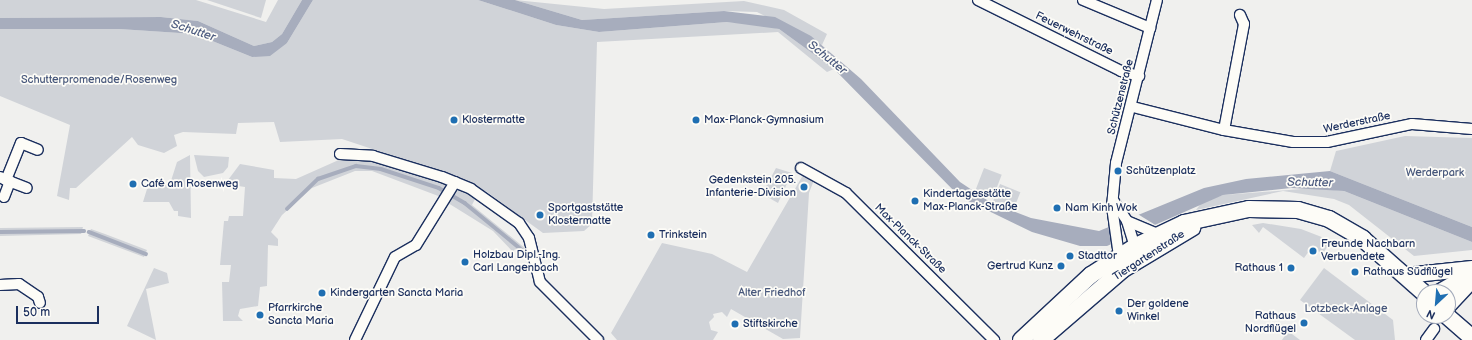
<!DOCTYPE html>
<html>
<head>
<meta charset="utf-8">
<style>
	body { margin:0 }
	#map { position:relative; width:1472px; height:340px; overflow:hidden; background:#f0f0ee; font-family:"Balsamiq Sans",sans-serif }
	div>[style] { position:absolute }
	.green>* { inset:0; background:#d0d3d8; transform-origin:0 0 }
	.water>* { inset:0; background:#a7adbd }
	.pier>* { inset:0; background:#f0f0ee }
	.stream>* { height:3.5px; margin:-1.75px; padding:0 1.75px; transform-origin:1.75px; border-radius:1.75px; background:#a7adbd }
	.roads { filter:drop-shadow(1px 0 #1b2f5e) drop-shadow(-1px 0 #1b2f5e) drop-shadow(0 1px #1b2f5e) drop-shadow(0 -1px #1b2f5e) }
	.street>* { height:10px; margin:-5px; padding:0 5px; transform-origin:5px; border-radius:5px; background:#fdfcf7 }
	.secondary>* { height:15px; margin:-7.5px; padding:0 7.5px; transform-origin:7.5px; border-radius:7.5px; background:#fdfcf7 }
	.primary>* { height:16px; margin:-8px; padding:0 8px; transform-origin:8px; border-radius:8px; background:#fdfcf7 }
	.dots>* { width:11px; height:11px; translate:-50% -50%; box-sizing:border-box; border:2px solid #fdfcf7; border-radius:50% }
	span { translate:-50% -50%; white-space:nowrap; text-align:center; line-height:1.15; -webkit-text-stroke:3.5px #fdfcf7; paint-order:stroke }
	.street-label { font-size:11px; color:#1b2f5e }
	.park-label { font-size:11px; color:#48587c }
	.poi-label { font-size:11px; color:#1b2f5e }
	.left { translate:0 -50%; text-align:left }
	.right { translate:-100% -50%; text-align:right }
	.water-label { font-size:12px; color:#4c5b7f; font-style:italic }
	.north { position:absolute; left:1416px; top:284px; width:40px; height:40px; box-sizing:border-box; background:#fdfcf7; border:1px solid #a3aaba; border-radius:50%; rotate:206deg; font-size:11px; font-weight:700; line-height:16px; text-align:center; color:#1b2f5e }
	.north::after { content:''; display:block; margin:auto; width:14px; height:18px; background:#1f6fb2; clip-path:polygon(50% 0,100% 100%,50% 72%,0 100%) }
	.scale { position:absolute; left:16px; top:306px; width:83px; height:18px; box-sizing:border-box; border:2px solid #1b2f5e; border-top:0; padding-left:5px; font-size:12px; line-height:14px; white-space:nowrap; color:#1b2f5e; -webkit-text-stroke:3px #fdfcf7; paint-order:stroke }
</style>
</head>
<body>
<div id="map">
	<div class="green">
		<div style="clip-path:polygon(0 0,196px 0,266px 22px,278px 0,302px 0,282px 34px,272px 42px,254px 46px,198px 21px,161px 17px,0 18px)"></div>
		<div style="clip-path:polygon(207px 0,266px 0,261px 18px)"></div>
		<div style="clip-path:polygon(313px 0,478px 0,556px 25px,599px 32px,727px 22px,759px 24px,779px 29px,834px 69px,827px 72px,778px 32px,597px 42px,592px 224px,584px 231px,543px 233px,487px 192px,451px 175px,342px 139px,280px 142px,274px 122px,238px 123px,236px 134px,183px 132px,174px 135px,177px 146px,164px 153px,138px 145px,132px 137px,76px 188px,70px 188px,69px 200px,57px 196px,70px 125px,0 96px,0 29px,119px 29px,195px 34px,252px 57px,287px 43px)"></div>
		<div style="clip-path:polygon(515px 0,604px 9px,744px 1px,784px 10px,827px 34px,822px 45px,757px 12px,724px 11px,582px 20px)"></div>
		<div style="clip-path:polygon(1405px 136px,1472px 138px,1472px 227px,1330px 171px,1336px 151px)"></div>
		<div style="clip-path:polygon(190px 155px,191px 218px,178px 216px,178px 211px,174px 211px,169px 202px,143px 202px,147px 189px,170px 184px,177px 162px)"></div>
		<div style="clip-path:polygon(194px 155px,229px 157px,228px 167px,223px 173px,204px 177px,198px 171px)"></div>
		<div style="clip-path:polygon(363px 158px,448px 185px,441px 197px,372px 171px,355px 171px,312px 188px,282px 215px,271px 232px,278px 239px,278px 246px,268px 245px,267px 286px,260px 287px,258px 306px,240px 309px,238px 316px,243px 321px,223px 321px,222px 282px,229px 282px,231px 265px,220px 265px,224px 221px,228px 221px,229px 216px,243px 216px,245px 187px,225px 184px,240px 164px,274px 170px,274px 178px,296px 179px,341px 159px)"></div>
		<div style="clip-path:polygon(776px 168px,792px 173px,778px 203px,762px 194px)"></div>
		<div style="left:984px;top:168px;width:19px;height:26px;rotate:21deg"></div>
		<div style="clip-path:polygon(803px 175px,814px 180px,809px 193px,800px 338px,783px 339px,731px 309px,727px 317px,722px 312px,713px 314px,714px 317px,709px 322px,711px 330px,718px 332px,713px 340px,617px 340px,611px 333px,662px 243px,712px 254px,747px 272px)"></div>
		<div style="left:1000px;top:184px;width:22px;height:20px;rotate:22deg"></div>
		<div style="clip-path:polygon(1314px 188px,1344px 191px,1472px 242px,1472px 250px,1414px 256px,1349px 205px,1334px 199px,1283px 191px,1196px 210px,1202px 202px,1223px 195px)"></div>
		<div style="clip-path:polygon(459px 189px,476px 197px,472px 205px,526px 249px,522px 253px,515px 249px,513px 252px,493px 231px,448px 203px)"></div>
		<div style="clip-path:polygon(1263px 223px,1301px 229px,1332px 241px,1322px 254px,1312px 247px,1304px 258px,1263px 227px,1259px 233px,1252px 225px)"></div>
		<div style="clip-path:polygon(83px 227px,81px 234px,0 236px,0 228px)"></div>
		<div style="clip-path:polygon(91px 229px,105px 234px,147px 250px,144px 257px,88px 236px)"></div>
		<div style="clip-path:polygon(154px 268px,167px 273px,169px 283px,146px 289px,156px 340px,127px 326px)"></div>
		<div style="clip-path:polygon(1324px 268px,1393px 320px,1395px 340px,1355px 340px,1300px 300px)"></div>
		<div style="clip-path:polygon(1288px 331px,1300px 340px,1282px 340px)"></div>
	</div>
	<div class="water">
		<div style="clip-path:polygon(302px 0,313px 0,287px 43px,270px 56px,252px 57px,195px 34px,119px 29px,0 29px,0 18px,161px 17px,198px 21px,254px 46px,272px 42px,282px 34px)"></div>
		<div style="clip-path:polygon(478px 0,515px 0,582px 20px,724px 11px,775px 17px,811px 36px,861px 79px,960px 182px,990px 202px,1031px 218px,1099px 231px,1204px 188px,1246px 179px,1330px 171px,1472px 227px,1472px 242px,1344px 191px,1291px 188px,1223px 195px,1107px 246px,1080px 246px,1032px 232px,960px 197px,834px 69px,779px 29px,727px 22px,599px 32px,556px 25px)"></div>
	</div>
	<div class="pier">
		<div style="clip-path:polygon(1136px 213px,1157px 226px,1111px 246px,1111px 226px)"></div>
	</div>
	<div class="stream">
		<div style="left:287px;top:209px;width:43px;rotate:-44.1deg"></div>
		<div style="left:318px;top:179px;width:40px;rotate:-18.9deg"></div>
		<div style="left:356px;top:166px;width:25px;rotate:7deg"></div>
		<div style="left:381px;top:169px;width:61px;rotate:18.1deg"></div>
		<div style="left:439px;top:188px;width:30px;rotate:30deg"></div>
		<div style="left:465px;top:203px;width:72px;rotate:39.4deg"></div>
		<div style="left:0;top:232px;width:84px;rotate:-0.7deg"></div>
		<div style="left:89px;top:232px;width:61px;rotate:21.1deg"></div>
	</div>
	<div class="roads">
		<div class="street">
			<div style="left:978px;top:0;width:160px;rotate:26.4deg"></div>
			<div style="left:1121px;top:71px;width:19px;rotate:16deg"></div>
			<div style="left:1083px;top:0;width:73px;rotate:22.7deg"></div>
			<div style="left:1133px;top:107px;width:94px;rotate:14.2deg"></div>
			<div style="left:1224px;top:130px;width:70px;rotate:9.9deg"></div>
			<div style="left:1293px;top:142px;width:34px"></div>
			<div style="left:1327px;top:142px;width:87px;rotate:-12deg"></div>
			<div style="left:1412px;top:124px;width:60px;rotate:4.8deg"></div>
			<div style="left:1224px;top:130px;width:108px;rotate:-79.3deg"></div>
			<div style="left:1244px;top:24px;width:10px;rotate:-114deg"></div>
			<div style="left:340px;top:154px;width:33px;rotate:3deg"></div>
			<div style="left:373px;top:156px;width:72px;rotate:16.9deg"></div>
			<div style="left:442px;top:177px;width:31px;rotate:22deg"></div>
			<div style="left:471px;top:189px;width:59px;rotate:35.3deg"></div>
			<div style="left:519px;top:223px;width:18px;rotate:56deg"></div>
			<div style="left:529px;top:238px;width:45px;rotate:76deg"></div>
			<div style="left:540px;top:282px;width:82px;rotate:45deg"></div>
			<div style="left:801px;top:168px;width:51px;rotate:29.1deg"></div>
			<div style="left:846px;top:193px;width:209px;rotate:44.8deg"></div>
			<div style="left:0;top:177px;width:7px;rotate:27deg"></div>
			<div style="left:6px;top:180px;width:40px;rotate:-68deg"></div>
			<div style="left:21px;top:143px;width:18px;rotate:22deg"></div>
			<div style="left:6px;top:180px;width:22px;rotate:21deg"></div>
			<div style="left:4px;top:197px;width:17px;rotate:-69deg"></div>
			<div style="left:1113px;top:200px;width:25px;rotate:56deg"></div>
			<div style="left:1127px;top:221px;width:31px;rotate:73deg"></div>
			<div style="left:1127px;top:221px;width:33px;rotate:23deg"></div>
			<div style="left:1119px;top:256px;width:49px;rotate:-98.1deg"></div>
			<div style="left:1112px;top:207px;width:44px;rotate:-84.8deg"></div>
			<div style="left:1116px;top:163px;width:168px;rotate:-75.9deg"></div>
			<div style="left:0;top:285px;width:19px;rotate:-3deg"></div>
			<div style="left:19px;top:284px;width:23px;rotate:34deg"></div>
			<div style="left:38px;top:297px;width:6px;rotate:72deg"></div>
			<div style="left:355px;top:340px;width:92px;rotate:-64.3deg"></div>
			<div style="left:395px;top:257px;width:24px;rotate:-30deg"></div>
			<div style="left:416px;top:245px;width:74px;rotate:-58.2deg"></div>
			<div style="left:1426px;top:340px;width:14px;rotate:-54deg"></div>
		</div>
		<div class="secondary">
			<div style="left:1405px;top:275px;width:67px;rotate:-6deg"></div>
			<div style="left:1438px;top:292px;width:38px;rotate:-30deg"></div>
			<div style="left:1448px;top:305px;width:35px;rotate:-47deg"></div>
		</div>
		<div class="primary">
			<div style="left:1447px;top:316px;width:33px;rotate:41deg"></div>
			<div style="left:1021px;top:340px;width:96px;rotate:-42.9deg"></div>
			<div style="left:1091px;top:275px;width:54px;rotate:-32.8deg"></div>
			<div style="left:1136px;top:246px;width:53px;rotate:-25.6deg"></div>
			<div style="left:1184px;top:223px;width:66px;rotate:-12.2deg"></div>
			<div style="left:1249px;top:209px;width:49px;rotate:1.2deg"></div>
			<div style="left:1298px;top:210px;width:32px;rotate:16deg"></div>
			<div style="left:1329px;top:219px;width:39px;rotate:30deg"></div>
			<div style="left:1363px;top:239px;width:81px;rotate:41.5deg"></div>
			<div style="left:1041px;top:340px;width:107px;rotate:-40.8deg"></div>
			<div style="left:1122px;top:270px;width:82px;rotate:-31deg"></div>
		</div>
	</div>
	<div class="dots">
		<div style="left:454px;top:120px;background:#1f6fb2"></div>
		<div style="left:696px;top:120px;background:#1f6fb2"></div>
		<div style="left:1118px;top:171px;background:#1f6fb2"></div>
		<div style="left:133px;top:184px;background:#1f6fb2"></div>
		<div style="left:804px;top:187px;background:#1f6fb2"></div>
		<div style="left:915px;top:201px;background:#1f6fb2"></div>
		<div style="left:1057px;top:208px;background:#1f6fb2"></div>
		<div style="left:540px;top:215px;background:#1f6fb2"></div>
		<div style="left:651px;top:235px;background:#1f6fb2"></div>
		<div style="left:1313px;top:251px;background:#1f6fb2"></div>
		<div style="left:1070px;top:256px;background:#1f6fb2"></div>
		<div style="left:465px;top:262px;background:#1f6fb2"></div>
		<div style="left:1061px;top:266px;background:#1f6fb2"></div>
		<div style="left:1291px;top:268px;background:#1f6fb2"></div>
		<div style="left:1355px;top:272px;background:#1f6fb2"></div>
		<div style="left:322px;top:293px;background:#1f6fb2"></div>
		<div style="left:1119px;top:311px;background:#1f6fb2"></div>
		<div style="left:260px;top:315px;background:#1f6fb2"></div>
		<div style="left:1304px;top:323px;background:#1f6fb2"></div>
		<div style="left:735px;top:324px;background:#1f6fb2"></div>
	</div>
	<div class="street-label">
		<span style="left:1074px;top:34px;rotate:26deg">Feuerwehrstraße</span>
		<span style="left:1121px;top:97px;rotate:-76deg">Schützenstraße</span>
		<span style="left:1357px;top:123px;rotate:-12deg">Werderstraße</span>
		<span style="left:910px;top:239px;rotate:44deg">Max-Planck-Straße</span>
		<span style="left:1149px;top:256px;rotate:-33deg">Tiergartenstraße</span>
	</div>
	<div class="park-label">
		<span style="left:99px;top:80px">Schutterpromenade/Rosenweg</span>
		<span style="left:1435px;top:173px">Werderpark</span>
		<span style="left:772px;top:293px">Alter Friedhof</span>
		<span style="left:1346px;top:309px">Lotzbeck-Anlage</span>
	</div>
	<div class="poi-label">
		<span class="left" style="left:462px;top:120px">Klostermatte</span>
		<span class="left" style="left:704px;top:120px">Max-Planck-Gymnasium</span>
		<span class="left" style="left:1126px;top:171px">Schützenplatz</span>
		<span class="right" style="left:796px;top:187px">Gedenkstein 205.<br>Infanterie-Division</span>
		<span class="left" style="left:141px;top:184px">Café am Rosenweg</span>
		<span class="left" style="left:923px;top:201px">Kindertagesstätte<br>Max-Planck-Straße</span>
		<span class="left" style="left:1065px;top:208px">Nam Kinh Wok</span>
		<span class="left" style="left:548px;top:215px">Sportgaststätte<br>Klostermatte</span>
		<span class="left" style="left:659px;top:235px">Trinkstein</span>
		<span class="left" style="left:1321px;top:251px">Freunde Nachbarn<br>Verbuendete</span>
		<span class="left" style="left:473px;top:262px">Holzbau Dipl.-Ing.<br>Carl Langenbach</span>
		<span class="left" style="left:1078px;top:256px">Stadttor</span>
		<span class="right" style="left:1053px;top:266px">Gertrud Kunz</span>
		<span class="right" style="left:1283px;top:268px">Rathaus 1</span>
		<span class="left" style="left:1363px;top:272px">Rathaus Südflügel</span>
		<span class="left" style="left:330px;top:293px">Kindergarten Sancta Maria</span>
		<span class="left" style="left:1127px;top:311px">Der goldene<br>Winkel</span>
		<span class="left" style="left:268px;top:315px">Pfarrkirche<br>Sancta Maria</span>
		<span class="right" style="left:1296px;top:323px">Rathaus<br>Nordflügel</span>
		<span class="left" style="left:743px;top:324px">Stiftskirche</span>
	</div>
	<div class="water-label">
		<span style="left:193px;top:31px;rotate:18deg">Schutter</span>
		<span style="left:827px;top:58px;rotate:39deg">Schutter</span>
		<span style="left:1310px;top:183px;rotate:1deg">Schutter</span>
	</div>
	<div class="north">N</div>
	<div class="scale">50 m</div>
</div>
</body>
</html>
